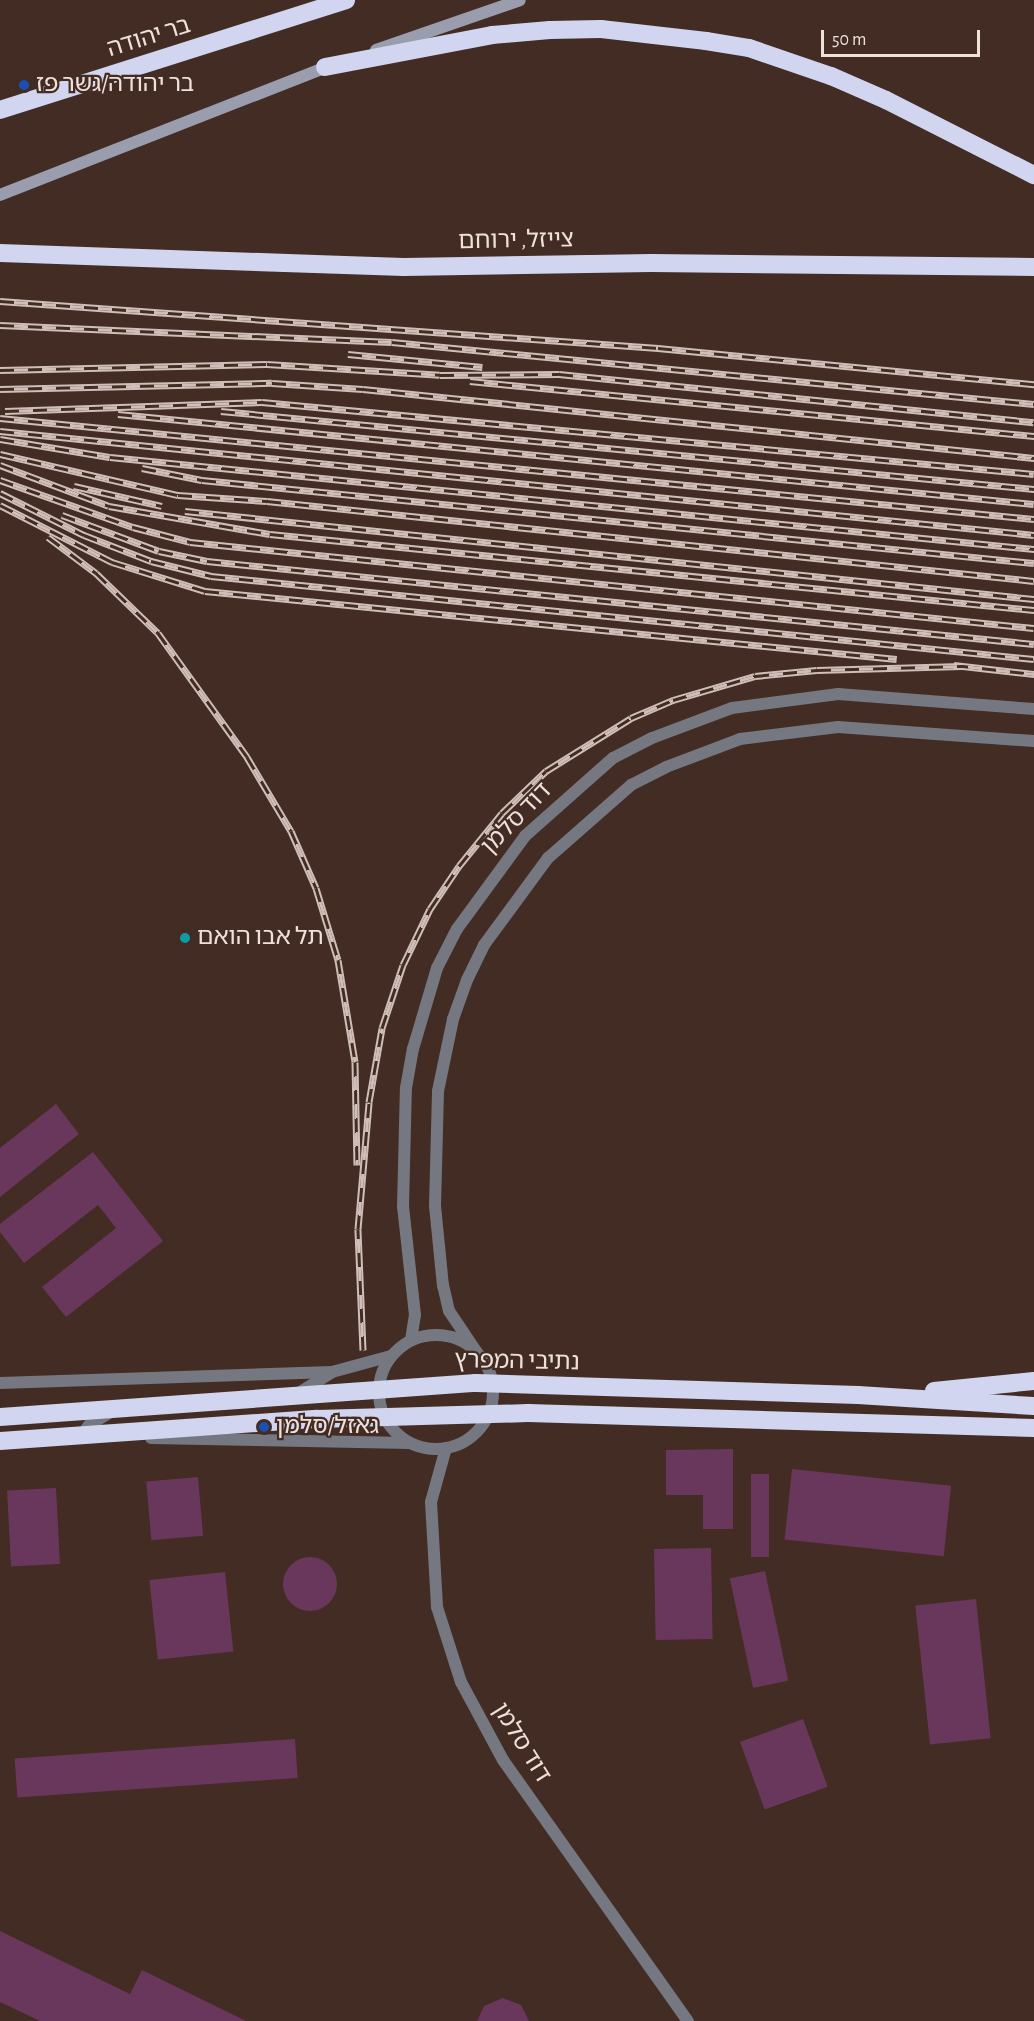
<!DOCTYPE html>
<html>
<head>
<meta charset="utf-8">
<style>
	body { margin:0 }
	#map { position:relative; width:1034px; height:2021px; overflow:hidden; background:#422c23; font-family:"Alegreya Sans","Noto Sans Hebrew",sans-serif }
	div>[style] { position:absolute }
	.building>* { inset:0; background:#69375b; transform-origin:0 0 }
	.round { border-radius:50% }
	.street>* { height:12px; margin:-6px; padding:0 6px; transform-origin:6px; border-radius:6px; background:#757781 }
	.street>.ring { margin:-6px; padding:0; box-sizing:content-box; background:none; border:12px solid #757781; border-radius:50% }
	.secondary>* { height:12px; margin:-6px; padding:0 6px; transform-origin:6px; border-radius:6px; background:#9a9dae }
	.highway>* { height:18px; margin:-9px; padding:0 9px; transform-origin:9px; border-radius:9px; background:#d1d5f0 }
	.rail>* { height:7px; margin-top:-3.5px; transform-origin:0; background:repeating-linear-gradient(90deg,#422c23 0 14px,#cfbfb8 0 28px); box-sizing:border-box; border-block:2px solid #cfbfb8 }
	.dots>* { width:16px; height:16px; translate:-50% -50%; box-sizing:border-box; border:3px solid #422c23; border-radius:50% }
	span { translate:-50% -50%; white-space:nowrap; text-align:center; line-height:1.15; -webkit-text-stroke:4.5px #422c23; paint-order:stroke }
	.street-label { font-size:24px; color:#efe0da }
	.poi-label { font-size:24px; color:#efe0da }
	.left { translate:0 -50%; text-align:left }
	.scale { position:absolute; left:821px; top:30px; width:159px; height:27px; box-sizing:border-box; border:3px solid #efe0da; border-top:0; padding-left:8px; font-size:18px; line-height:21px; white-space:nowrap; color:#efe0da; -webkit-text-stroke:4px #422c23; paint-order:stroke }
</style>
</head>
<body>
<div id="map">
	<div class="building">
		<div style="clip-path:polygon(56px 1104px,79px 1134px,0 1197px,0 1148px)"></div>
		<div style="clip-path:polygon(93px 1152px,163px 1241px,66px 1317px,42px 1287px,116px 1228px,98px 1205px,24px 1263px,0 1232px,0 1224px)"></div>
		<div style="clip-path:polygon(733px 1449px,733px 1529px,703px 1529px,703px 1495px,666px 1495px,666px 1450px)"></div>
		<div style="left:792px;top:1469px;width:160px;height:71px;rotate:6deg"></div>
		<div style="left:751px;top:1474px;width:18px;height:83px"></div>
		<div style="left:198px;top:1477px;width:59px;height:52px;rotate:85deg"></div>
		<div style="left:56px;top:1488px;width:76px;height:49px;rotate:87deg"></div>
		<div style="left:711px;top:1548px;width:91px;height:57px;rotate:89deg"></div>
		<div class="round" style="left:283px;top:1557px;width:54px;height:54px"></div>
		<div style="left:765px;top:1571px;width:112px;height:36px;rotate:78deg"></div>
		<div style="left:225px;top:1572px;width:80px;height:76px;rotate:84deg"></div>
		<div style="left:976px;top:1599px;width:140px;height:61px;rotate:84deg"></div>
		<div style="left:803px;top:1719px;width:72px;height:67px;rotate:70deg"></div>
		<div style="left:295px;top:1739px;width:39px;height:281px;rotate:86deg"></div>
		<div style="clip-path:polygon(0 1931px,130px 1994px,142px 1970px,246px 2021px,40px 2021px,0 2002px)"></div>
		<div style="clip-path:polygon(503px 1998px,521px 2005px,529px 2021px,477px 2021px,484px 2006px)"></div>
	</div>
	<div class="street">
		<div class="ring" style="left:379px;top:1335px;width:102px;height:102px"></div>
		<div style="left:411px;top:1340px;width:25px;rotate:-81deg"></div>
		<div style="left:415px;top:1315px;width:109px;rotate:-96.3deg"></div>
		<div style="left:403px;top:1207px;width:119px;rotate:-88.6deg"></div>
		<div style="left:406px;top:1088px;width:40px;rotate:-80deg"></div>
		<div style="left:413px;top:1049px;width:84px;rotate:-73.5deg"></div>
		<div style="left:437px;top:968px;width:44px;rotate:-62.9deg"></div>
		<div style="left:457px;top:929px;width:115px;rotate:-53.8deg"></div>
		<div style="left:525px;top:836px;width:118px;rotate:-41.6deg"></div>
		<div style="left:613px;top:758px;width:44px;rotate:-27.1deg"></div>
		<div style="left:652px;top:738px;width:85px;rotate:-20.6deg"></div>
		<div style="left:732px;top:708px;width:107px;rotate:-7.5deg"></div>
		<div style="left:838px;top:694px;width:197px;rotate:4.4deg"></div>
		<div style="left:476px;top:1351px;width:48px;rotate:-124deg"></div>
		<div style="left:449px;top:1311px;width:26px;rotate:-103deg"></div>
		<div style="left:443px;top:1286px;width:80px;rotate:-95.7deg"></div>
		<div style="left:435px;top:1206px;width:115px;rotate:-88.5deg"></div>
		<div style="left:438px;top:1091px;width:74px;rotate:-78.2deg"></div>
		<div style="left:453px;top:1019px;width:41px;rotate:-70.3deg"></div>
		<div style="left:467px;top:980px;width:39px;rotate:-64deg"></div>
		<div style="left:484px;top:945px;width:108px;rotate:-53.7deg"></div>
		<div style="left:548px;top:858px;width:111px;rotate:-41.3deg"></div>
		<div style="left:631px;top:785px;width:39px;rotate:-27deg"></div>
		<div style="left:666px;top:767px;width:79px;rotate:-20.7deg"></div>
		<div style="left:740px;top:739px;width:99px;rotate:-7deg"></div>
		<div style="left:838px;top:727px;width:196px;rotate:4.1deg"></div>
		<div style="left:0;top:1383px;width:332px;rotate:-1.9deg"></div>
		<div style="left:332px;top:1372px;width:61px;rotate:-15.2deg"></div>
		<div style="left:297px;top:1394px;width:40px;rotate:-32deg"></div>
		<div style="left:80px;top:1437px;width:15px;rotate:-53deg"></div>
		<div style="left:89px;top:1425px;width:26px;rotate:-31deg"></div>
		<div style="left:151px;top:1438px;width:258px;rotate:1.1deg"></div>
		<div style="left:446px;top:1448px;width:56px;rotate:105.5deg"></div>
		<div style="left:431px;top:1502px;width:105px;rotate:86.7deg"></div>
		<div style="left:437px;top:1607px;width:79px;rotate:72.3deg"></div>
		<div style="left:461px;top:1682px;width:89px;rotate:61.7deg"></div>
		<div style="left:503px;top:1760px;width:320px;rotate:54.7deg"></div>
	</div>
	<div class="secondary">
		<div style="left:376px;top:50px;width:152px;rotate:-19.1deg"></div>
		<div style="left:0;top:195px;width:356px;rotate:-21.4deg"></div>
	</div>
	<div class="highway">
		<div style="left:325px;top:67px;width:170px;rotate:-10.8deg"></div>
		<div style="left:492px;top:35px;width:58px;rotate:-4.9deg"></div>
		<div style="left:550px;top:30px;width:51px;rotate:-1.1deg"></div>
		<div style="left:601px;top:29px;width:106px;rotate:6.5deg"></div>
		<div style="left:706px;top:41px;width:44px;rotate:9.2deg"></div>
		<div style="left:749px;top:48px;width:87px;rotate:18.9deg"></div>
		<div style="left:831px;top:76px;width:60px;rotate:23.6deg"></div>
		<div style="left:886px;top:100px;width:166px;rotate:26.9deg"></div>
		<div style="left:0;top:110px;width:363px;rotate:-17.6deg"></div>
		<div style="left:0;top:253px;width:404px;rotate:2deg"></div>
		<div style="left:404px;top:267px;width:247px;rotate:-0.9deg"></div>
		<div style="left:651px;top:263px;width:383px;rotate:0.6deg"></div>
		<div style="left:934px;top:1391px;width:100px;rotate:-5.7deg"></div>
		<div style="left:0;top:1417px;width:477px;rotate:-4.1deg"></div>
		<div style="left:476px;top:1383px;width:382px;rotate:1.8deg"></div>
		<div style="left:858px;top:1395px;width:176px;rotate:3.6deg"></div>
		<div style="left:0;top:1441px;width:318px;rotate:-4deg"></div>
		<div style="left:317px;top:1419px;width:211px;rotate:-1.6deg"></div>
		<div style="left:528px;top:1413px;width:506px;rotate:1.7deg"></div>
	</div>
	<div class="rail">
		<div style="left:0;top:301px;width:660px;rotate:4.09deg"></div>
		<div style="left:658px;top:348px;width:378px;rotate:5.5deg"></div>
		<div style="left:0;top:325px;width:392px;rotate:2.5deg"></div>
		<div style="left:392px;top:342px;width:645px;rotate:5.52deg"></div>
		<div style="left:348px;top:354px;width:135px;rotate:5.5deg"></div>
		<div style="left:0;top:370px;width:267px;rotate:-1.3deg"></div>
		<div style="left:267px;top:364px;width:173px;rotate:3.6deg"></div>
		<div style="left:440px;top:375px;width:119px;rotate:-0.5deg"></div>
		<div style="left:559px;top:374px;width:477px;rotate:5.8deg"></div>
		<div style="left:470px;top:381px;width:567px;rotate:5.57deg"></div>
		<div style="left:0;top:389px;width:272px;rotate:-1.3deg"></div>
		<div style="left:272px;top:383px;width:91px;rotate:3.8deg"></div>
		<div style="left:363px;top:389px;width:675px;rotate:5.87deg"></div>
		<div style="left:5px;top:411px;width:257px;rotate:-2deg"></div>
		<div style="left:262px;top:402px;width:775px;rotate:5.33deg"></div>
		<div style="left:221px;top:411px;width:817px;rotate:5.48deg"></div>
		<div style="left:118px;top:414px;width:920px;rotate:5.61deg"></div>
		<div style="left:0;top:418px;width:1039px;rotate:5.58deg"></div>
		<div style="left:0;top:431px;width:1039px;rotate:5.74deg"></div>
		<div style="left:0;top:439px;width:111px;rotate:9.3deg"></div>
		<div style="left:110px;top:457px;width:929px;rotate:5.69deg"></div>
		<div style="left:0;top:454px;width:183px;rotate:13deg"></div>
		<div style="left:178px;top:495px;width:89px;rotate:3.9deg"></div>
		<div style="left:267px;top:501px;width:771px;rotate:5.95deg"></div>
		<div style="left:0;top:465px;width:116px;rotate:20.6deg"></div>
		<div style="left:109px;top:506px;width:163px;rotate:9.9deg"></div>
		<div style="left:270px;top:534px;width:768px;rotate:5.68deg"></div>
		<div style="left:142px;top:468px;width:61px;rotate:11.3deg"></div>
		<div style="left:202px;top:480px;width:836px;rotate:5.7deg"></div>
		<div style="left:0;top:480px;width:141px;rotate:19.5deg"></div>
		<div style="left:133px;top:527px;width:59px;rotate:14.7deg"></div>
		<div style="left:190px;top:542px;width:848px;rotate:5.82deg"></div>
		<div style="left:74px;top:486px;width:90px;rotate:12.8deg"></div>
		<div style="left:0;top:493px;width:94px;rotate:26.6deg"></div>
		<div style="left:84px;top:535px;width:72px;rotate:21.2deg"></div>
		<div style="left:151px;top:561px;width:62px;rotate:14deg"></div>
		<div style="left:211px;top:576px;width:827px;rotate:5.76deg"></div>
		<div style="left:0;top:505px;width:126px;rotate:27deg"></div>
		<div style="left:112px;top:562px;width:97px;rotate:17.3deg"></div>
		<div style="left:205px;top:591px;width:695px;rotate:5.61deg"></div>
		<div style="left:185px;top:511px;width:854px;rotate:5.92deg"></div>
		<div style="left:62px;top:515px;width:103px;rotate:20.4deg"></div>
		<div style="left:159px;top:551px;width:49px;rotate:11.8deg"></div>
		<div style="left:207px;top:561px;width:831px;rotate:5.73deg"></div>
		<div style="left:48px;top:537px;width:60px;rotate:36.9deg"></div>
		<div style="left:96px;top:573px;width:86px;rotate:44.1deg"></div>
		<div style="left:158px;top:633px;width:153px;rotate:54.3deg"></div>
		<div style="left:247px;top:757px;width:86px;rotate:59.3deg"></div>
		<div style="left:291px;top:831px;width:62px;rotate:66.3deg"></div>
		<div style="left:316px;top:888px;width:75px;rotate:73deg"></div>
		<div style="left:338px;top:960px;width:103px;rotate:80.5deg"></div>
		<div style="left:355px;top:1062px;width:103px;rotate:88.9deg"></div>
		<div style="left:954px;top:665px;width:81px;rotate:6.4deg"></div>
		<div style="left:363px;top:1350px;width:121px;rotate:-92.4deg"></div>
		<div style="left:358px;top:1229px;width:127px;rotate:-85deg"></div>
		<div style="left:369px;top:1102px;width:75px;rotate:-80deg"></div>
		<div style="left:382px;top:1028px;width:66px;rotate:-71.6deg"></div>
		<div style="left:403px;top:965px;width:62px;rotate:-64.3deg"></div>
		<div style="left:430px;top:909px;width:52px;rotate:-56deg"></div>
		<div style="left:459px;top:866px;width:68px;rotate:-50.9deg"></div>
		<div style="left:502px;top:813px;width:61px;rotate:-43.7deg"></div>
		<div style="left:546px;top:771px;width:100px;rotate:-31.9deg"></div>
		<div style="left:631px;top:718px;width:46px;rotate:-23.2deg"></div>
		<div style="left:673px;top:700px;width:85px;rotate:-16.3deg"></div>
		<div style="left:755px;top:676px;width:62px;rotate:-5.5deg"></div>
		<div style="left:817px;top:670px;width:145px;rotate:-1.6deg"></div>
	</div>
	<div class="dots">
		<div style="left:24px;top:85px;background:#1a4fb4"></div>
		<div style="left:185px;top:938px;background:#0f9aa8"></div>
		<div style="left:264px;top:1427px;background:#1a4fb4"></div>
	</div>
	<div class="street-label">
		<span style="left:149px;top:38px;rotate:-17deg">בר יהודה</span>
		<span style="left:516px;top:241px;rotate:-1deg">צייזל, ירוחם</span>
		<span style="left:517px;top:819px;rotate:-46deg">דוד סלמן</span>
		<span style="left:517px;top:1362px;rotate:1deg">נתיבי המפרץ</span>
		<span style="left:521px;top:1743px;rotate:58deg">דוד סלמן</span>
	</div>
	<div class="poi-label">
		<span class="left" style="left:36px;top:85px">בר יהודה/גשר פז</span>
		<span class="left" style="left:197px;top:938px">תל אבו הואם</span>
		<span class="left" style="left:276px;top:1427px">גאזל/סלמן</span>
	</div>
	<div class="scale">50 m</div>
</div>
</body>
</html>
